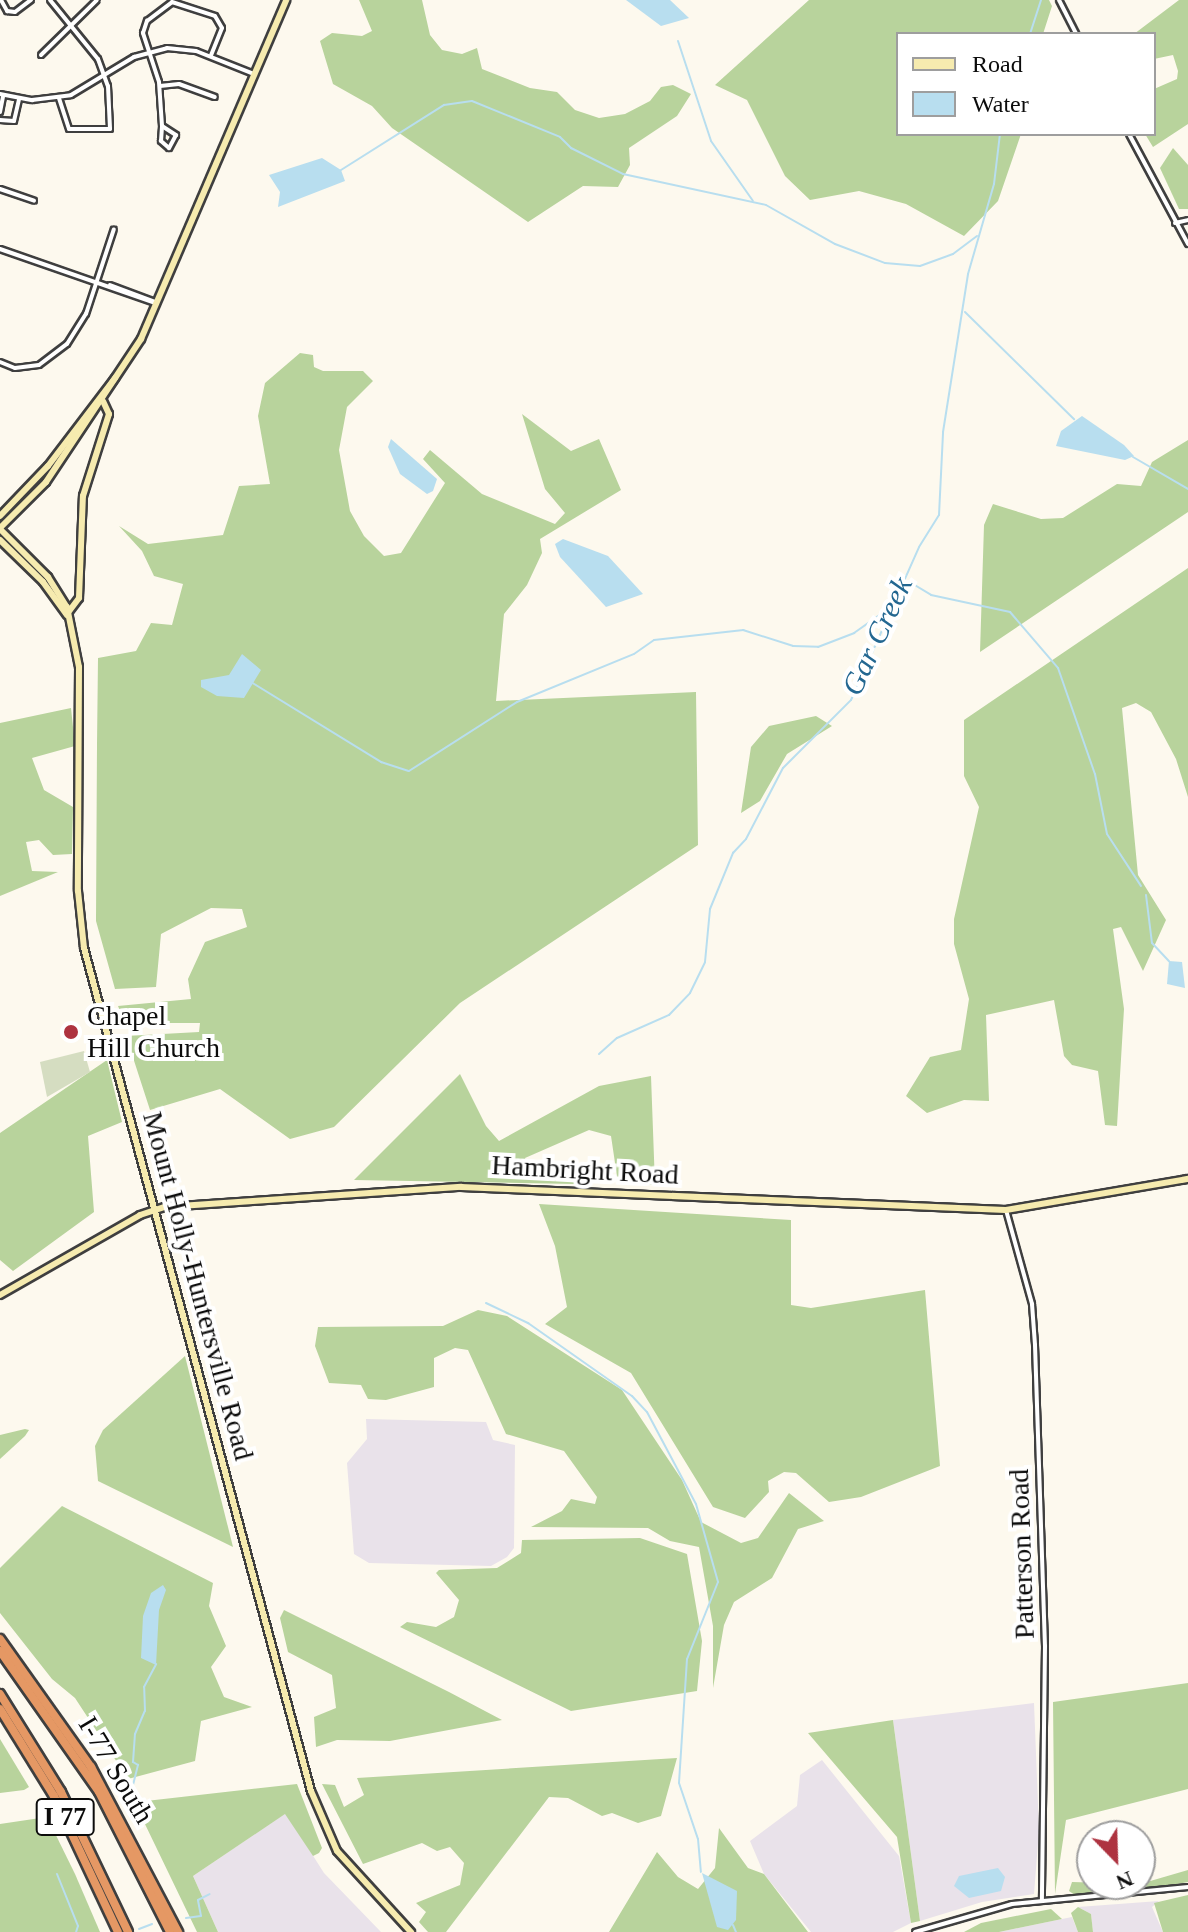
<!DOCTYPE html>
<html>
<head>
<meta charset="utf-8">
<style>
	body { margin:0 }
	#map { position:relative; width:1188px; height:1932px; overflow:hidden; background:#fdf9ee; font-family:Georgia,serif }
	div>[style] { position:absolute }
	.industrial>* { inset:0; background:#e9e2ea }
	.forest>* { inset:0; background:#b8d39c }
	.cemetery>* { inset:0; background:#d5ddc1 }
	.water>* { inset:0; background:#b8deef }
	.stream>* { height:2px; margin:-1px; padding:0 1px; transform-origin:1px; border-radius:1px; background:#b8deef }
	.roads { filter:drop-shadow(2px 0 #3f3f3f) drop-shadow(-2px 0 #3f3f3f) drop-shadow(0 2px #3f3f3f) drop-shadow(0 -2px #3f3f3f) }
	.street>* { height:4px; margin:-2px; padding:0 2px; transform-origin:2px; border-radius:2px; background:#fff }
	.secondary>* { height:6px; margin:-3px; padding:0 3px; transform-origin:3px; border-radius:3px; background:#f6ebaf }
	.highway>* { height:8px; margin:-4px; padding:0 4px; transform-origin:4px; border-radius:4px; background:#e59864 }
	.dots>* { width:22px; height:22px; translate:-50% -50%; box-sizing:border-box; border:4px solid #fff; border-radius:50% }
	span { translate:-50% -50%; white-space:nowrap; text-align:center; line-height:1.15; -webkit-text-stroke:8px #fff; paint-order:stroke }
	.shield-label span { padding:2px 6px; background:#fff; border:2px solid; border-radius:6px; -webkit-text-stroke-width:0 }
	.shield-label { font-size:26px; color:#0c0c0c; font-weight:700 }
	.poi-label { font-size:28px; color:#0c0c0c }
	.left { translate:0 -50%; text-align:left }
	.street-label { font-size:28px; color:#0c0c0c }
	.water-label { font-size:30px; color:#236791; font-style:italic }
	.legend { position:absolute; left:896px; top:32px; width:260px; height:104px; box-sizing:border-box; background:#fff; border:2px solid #9e9e9e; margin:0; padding:10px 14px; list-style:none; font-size:24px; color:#0c0c0c }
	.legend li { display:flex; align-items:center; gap:16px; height:40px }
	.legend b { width:40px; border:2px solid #9e9e9e }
	.north { position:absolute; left:1076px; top:1820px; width:80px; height:80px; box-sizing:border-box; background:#fff; border:2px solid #9e9e9e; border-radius:50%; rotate:157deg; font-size:22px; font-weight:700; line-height:32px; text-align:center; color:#0c0c0c }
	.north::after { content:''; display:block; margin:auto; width:28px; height:36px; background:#ae3340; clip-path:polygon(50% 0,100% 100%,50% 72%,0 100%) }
</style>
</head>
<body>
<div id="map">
	<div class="industrial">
		<div style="clip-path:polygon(366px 1419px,486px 1422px,493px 1440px,515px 1445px,514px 1548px,507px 1557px,491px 1566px,369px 1563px,354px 1554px,347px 1463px,367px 1439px)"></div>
		<div style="clip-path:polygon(1034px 1703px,1039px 1830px,1034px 1894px,982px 1902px,920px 1921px,893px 1720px)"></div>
		<div style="clip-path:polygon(822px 1760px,899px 1856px,911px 1923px,893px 1932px,811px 1932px,764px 1874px,750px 1841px,797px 1806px,800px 1775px)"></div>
		<div style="clip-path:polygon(286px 1813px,324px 1873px,381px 1932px,218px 1932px,193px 1876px)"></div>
		<div style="clip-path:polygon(1159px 1901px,1152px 1907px,1163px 1932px,1093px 1932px,1091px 1914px,1078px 1907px)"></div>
		<div style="clip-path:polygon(1072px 1917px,1078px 1932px,999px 1932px,1062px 1919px)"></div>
	</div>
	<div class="forest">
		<div style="clip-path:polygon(359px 0,422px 0,430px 35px,442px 50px,462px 54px,477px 48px,482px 69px,530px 88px,557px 92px,575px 110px,599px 118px,625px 114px,650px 101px,661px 87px,673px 85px,691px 94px,677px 116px,629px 148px,630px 165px,618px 187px,583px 186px,528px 222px,392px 128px,372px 106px,333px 84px,320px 41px,332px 33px,362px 36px,372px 31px)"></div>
		<div style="clip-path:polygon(809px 0,1049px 0,1052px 6px,1043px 34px,898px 34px,898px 134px,1021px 134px,998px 201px,964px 236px,906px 204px,859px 191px,810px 200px,785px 176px,747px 100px,715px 85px)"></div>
		<div style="clip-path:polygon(1179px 0,1188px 0,1188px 124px,1153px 147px,1145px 134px,1154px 134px,1154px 89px,1177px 79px,1178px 71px,1173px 55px,1154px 59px,1154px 34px,1134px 34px)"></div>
		<div style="clip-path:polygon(1173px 148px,1188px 165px,1188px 209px,1179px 209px,1160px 168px)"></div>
		<div style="clip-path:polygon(300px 353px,313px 355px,314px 367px,323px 371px,363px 371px,373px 381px,347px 407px,339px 450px,350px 511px,364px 536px,384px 556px,401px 553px,445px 483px,423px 459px,430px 450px,482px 494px,555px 524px,565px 513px,545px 489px,522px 414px,571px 451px,599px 439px,621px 490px,540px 539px,542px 553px,527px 585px,504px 614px,496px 701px,696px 692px,698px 845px,460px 1003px,334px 1127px,290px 1139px,220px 1089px,150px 1110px,126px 1036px,199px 1032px,200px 1023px,125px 1023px,118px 1006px,191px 999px,188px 979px,205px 942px,247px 927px,242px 909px,211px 908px,161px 934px,156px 987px,115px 989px,96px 921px,97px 744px,98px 658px,136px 651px,151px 623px,172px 625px,183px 584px,154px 576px,142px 551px,119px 526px,148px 544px,223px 535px,239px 486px,270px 484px,258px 416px,265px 383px)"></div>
		<div style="clip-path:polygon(1188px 440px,1188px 512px,980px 652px,984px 525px,993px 504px,1041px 519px,1063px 518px,1117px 484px,1141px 486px,1152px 462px)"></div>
		<div style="clip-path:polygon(1188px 568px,1188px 797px,1176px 759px,1151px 712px,1136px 703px,1122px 708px,1138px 875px,1166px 920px,1143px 971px,1121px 927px,1113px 929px,1124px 1009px,1117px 1126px,1105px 1125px,1098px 1071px,1072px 1065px,1064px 1056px,1054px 1000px,986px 1015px,989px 1101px,964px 1100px,927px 1113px,906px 1096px,930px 1057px,961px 1050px,969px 999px,954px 944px,954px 919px,979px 807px,964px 776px,964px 720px)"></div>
		<div style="clip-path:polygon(71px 708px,75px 746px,32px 758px,44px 790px,73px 807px,72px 854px,53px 855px,39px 840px,26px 842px,32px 871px,58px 872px,0 896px,0 723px)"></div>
		<div style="clip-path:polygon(816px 716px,832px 726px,787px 754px,760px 801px,741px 813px,751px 747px,769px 726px)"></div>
		<div style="clip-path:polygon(107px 1060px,122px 1122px,88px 1136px,94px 1212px,13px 1271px,0 1260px,0 1133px)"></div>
		<div style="clip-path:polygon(460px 1074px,486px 1126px,499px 1141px,599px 1086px,651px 1076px,655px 1185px,618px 1183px,611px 1136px,589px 1130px,525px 1158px,528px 1167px,568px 1171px,575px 1184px,354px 1180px)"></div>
		<div style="clip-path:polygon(539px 1204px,791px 1220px,791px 1305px,811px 1308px,925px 1290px,940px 1466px,861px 1497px,829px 1502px,796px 1473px,784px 1472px,768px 1481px,769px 1492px,745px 1518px,713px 1507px,631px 1373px,545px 1324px,567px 1307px,555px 1246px)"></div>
		<div style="clip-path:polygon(478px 1310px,507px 1316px,622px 1390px,682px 1480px,701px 1522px,741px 1543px,758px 1538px,789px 1493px,824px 1521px,798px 1529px,772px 1578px,734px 1602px,724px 1625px,713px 1688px,713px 1626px,699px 1547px,670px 1541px,648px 1528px,531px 1527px,562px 1511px,571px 1499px,595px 1504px,597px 1497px,564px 1451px,506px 1434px,468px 1350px,455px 1348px,434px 1358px,434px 1387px,386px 1400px,368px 1399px,361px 1385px,329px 1383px,315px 1346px,318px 1327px,443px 1326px)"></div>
		<div style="clip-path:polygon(185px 1356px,233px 1547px,98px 1481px,95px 1446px,103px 1430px)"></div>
		<div style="clip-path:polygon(25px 1429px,29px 1430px,25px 1436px,0 1459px,0 1435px)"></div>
		<div style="clip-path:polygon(62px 1506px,213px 1583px,209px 1606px,226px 1646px,211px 1667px,224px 1697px,252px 1707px,201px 1721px,195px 1761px,128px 1779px,75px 1698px,52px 1679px,0 1613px,0 1568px)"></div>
		<div style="clip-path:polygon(640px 1538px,687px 1554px,702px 1641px,697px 1691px,571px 1711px,400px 1627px,407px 1622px,436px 1627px,454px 1617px,459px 1600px,436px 1573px,439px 1570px,497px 1568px,521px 1553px,522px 1540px)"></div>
		<div style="clip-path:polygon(284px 1610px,449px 1692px,502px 1720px,390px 1741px,337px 1740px,316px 1747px,314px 1717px,336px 1708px,332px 1675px,288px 1652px,280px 1618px)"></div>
		<div style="clip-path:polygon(1188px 1683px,1188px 1789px,1066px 1820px,1055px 1894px,1053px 1702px)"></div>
		<div style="clip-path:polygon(893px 1720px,920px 1921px,911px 1923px,897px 1837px,808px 1733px)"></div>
		<div style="clip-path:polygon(0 1739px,29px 1787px,24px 1790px,0 1793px)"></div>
		<div style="clip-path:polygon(677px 1758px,661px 1816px,638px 1823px,612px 1813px,602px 1816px,568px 1798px,549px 1797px,446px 1932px,428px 1932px,419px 1922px,426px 1912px,416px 1903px,460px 1885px,464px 1863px,450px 1847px,437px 1851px,422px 1843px,363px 1864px,322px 1784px,335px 1785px,344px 1807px,364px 1795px,357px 1778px)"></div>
		<div style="clip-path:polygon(297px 1784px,322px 1848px,319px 1853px,313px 1856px,285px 1814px,193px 1876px,218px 1932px,197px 1932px,143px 1820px,141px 1806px,146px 1801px)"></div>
		<div style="clip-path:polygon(47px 1817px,75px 1874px,100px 1932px,0 1932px,0 1824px)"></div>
		<div style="clip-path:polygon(719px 1828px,748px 1868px,764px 1874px,808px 1932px,609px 1932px,657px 1852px,678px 1877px,698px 1889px,715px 1868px)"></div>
		<div style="clip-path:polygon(1188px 1870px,1188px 1882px,1150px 1889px,1075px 1895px,1069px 1891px,1072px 1882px,1140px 1884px)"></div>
		<div style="clip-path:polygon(1188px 1895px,1188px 1932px,1163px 1932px,1154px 1903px)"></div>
		<div style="clip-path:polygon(1078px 1907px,1091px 1914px,1093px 1932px,1078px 1932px,1071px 1913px)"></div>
		<div style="clip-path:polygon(1051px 1909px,1062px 1919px,999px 1932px,964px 1932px,981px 1923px)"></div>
	</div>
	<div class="cemetery">
		<div style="clip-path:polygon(84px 1051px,90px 1072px,47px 1097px,40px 1062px)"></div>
	</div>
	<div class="water">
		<div style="clip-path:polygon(626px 0,670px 0,689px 18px,661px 26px)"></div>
		<div style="clip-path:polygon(322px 158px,341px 170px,345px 181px,278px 207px,280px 192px,269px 175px)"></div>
		<div style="clip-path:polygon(1082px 416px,1124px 445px,1134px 456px,1125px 460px,1056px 446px,1061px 431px)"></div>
		<div style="clip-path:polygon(391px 439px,437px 479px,433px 491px,427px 494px,400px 474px,388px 447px)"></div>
		<div style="clip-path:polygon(563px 539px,608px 556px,643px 594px,606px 607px,560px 557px,555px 544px)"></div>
		<div style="clip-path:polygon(242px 654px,261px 670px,244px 698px,217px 696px,201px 687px,201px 680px,229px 675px)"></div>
		<div style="clip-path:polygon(1169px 961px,1182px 962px,1185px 988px,1167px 984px)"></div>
		<div style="clip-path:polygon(163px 1585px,166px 1590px,159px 1610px,156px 1665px,141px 1658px,143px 1616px,151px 1593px)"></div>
		<div style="clip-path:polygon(998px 1868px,1005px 1877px,1001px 1891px,969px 1898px,954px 1886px,959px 1876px)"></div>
		<div style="clip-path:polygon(702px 1873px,737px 1891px,736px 1920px,728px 1930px,717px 1927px)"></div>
	</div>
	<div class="stream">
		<div style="left:1030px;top:34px;width:36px;rotate:-72deg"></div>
		<div style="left:678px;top:41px;width:105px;rotate:71.7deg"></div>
		<div style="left:711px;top:141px;width:73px;rotate:55deg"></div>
		<div style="left:341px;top:170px;width:122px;rotate:-32.3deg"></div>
		<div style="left:444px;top:105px;width:28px;rotate:-8deg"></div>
		<div style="left:472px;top:101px;width:95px;rotate:22.2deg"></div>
		<div style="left:560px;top:137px;width:16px;rotate:45deg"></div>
		<div style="left:571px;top:148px;width:58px;rotate:26.6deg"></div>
		<div style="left:623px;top:174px;width:146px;rotate:12.2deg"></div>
		<div style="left:766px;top:205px;width:79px;rotate:29.5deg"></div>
		<div style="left:835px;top:244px;width:53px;rotate:20.8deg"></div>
		<div style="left:885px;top:263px;width:35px;rotate:5deg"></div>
		<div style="left:920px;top:266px;width:35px;rotate:-20deg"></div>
		<div style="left:953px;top:254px;width:30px;rotate:-37deg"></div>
		<div style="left:965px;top:312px;width:153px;rotate:44.5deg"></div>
		<div style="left:1133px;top:457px;width:64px;rotate:30.2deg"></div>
		<div style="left:908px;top:581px;width:27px;rotate:31deg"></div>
		<div style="left:931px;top:595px;width:81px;rotate:12.1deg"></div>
		<div style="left:1010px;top:612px;width:74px;rotate:49.4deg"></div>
		<div style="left:1058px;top:668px;width:112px;rotate:70.8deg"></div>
		<div style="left:1095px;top:774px;width:61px;rotate:78.7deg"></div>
		<div style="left:1107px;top:834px;width:62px;rotate:56.8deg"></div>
		<div style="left:251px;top:682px;width:153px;rotate:31.6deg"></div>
		<div style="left:381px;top:762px;width:29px;rotate:18deg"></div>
		<div style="left:409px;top:771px;width:128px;rotate:-32.6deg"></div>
		<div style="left:517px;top:702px;width:126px;rotate:-22.3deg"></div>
		<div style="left:634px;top:654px;width:24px;rotate:-35deg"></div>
		<div style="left:654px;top:640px;width:90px;rotate:-6.4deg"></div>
		<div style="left:743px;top:630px;width:52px;rotate:17.7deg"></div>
		<div style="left:793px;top:646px;width:25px;rotate:2deg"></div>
		<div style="left:818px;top:647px;width:39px;rotate:-21deg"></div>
		<div style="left:854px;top:633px;width:54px;rotate:-35.2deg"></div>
		<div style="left:1146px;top:895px;width:48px;rotate:82.9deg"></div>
		<div style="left:1152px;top:943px;width:25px;rotate:47deg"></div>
		<div style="left:599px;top:1054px;width:24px;rotate:-42deg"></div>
		<div style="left:617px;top:1038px;width:57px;rotate:-23.9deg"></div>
		<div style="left:669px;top:1015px;width:30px;rotate:-46deg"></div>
		<div style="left:690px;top:993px;width:34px;rotate:-64deg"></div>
		<div style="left:705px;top:962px;width:53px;rotate:-84.6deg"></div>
		<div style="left:710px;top:909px;width:61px;rotate:-67.7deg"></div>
		<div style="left:733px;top:853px;width:19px;rotate:-47deg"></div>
		<div style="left:746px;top:839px;width:80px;rotate:-62.5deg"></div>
		<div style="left:783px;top:768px;width:96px;rotate:-45deg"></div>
		<div style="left:851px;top:700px;width:167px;rotate:-66deg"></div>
		<div style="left:919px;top:547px;width:38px;rotate:-58deg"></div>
		<div style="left:939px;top:515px;width:83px;rotate:-87.2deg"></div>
		<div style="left:943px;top:432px;width:160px;rotate:-81deg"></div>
		<div style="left:968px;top:274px;width:94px;rotate:-73.9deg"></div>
		<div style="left:994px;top:184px;width:50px;rotate:-83.2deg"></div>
		<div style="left:486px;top:1303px;width:47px;rotate:25.5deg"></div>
		<div style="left:528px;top:1323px;width:127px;rotate:35.1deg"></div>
		<div style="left:632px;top:1396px;width:22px;rotate:47deg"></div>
		<div style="left:647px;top:1412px;width:104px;rotate:62deg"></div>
		<div style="left:696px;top:1504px;width:81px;rotate:74.2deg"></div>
		<div style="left:718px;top:1582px;width:83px;rotate:111.9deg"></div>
		<div style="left:687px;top:1659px;width:124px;rotate:93.7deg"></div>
		<div style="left:679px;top:1783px;width:59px;rotate:71.3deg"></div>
		<div style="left:698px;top:1839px;width:33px;rotate:85deg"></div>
		<div style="left:133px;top:1785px;width:21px;rotate:-76deg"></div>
		<div style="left:138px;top:1765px;width:6px;rotate:-149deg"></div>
		<div style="left:133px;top:1762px;width:28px;rotate:-86deg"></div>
		<div style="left:135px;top:1734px;width:25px;rotate:-67deg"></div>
		<div style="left:145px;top:1711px;width:24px;rotate:-92deg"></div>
		<div style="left:144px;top:1687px;width:26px;rotate:-62deg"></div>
		<div style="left:57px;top:1874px;width:56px;rotate:68deg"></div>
		<div style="left:78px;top:1926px;width:6px;rotate:108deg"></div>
		<div style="left:186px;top:1918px;width:15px;rotate:-8deg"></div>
		<div style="left:201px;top:1916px;width:16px;rotate:-101deg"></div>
		<div style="left:198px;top:1900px;width:13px;rotate:-27deg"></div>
		<div style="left:733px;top:1925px;width:8px;rotate:67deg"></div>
		<div style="left:139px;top:1929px;width:14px;rotate:-21deg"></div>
	</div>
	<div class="roads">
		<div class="street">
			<div style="left:1px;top:0;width:13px;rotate:61deg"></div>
			<div style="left:7px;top:11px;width:8px;rotate:7deg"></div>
			<div style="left:15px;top:12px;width:20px;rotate:-37deg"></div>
			<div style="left:50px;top:0;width:76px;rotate:50.9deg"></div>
			<div style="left:98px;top:59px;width:29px;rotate:70deg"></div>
			<div style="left:108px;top:86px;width:43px;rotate:87.3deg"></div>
			<div style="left:110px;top:129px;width:41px;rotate:180deg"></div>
			<div style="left:69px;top:129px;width:33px;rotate:-108deg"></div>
			<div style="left:1059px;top:0;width:38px;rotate:63deg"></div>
			<div style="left:41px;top:55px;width:78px;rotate:-44.5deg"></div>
			<div style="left:160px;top:86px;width:19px;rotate:-6deg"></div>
			<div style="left:179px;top:84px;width:38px;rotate:20deg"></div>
			<div style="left:0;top:94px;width:33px;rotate:11deg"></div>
			<div style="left:32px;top:100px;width:39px;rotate:-7deg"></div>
			<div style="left:71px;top:95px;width:74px;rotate:-31.1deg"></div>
			<div style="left:134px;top:57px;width:34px;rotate:-15deg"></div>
			<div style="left:167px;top:48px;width:29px;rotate:6deg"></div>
			<div style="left:196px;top:51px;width:62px;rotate:21.6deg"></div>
			<div style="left:0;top:112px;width:16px;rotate:-79deg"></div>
			<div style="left:0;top:120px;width:14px;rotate:4deg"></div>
			<div style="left:14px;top:121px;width:23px;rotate:-77deg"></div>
			<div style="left:162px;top:126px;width:44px;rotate:-93.9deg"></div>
			<div style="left:159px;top:82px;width:52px;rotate:-108.1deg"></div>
			<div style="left:143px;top:33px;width:13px;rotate:-72deg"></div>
			<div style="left:147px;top:21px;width:31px;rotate:-37deg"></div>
			<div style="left:172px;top:2px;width:45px;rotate:18deg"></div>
			<div style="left:215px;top:16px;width:14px;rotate:60deg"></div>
			<div style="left:222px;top:28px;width:29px;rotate:112deg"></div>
			<div style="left:162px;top:126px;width:17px;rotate:33deg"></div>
			<div style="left:176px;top:135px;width:15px;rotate:118deg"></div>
			<div style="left:169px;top:148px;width:11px;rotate:-139deg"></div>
			<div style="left:161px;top:141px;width:15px;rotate:-86deg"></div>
			<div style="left:1129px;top:134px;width:125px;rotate:61.8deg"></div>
			<div style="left:0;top:189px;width:36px;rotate:19deg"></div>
			<div style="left:1175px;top:223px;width:13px;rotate:-13deg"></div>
			<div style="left:0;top:249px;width:164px;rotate:19.2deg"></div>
			<div style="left:110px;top:285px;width:48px;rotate:20.7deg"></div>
			<div style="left:0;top:362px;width:16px;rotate:22deg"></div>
			<div style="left:15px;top:368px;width:24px;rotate:-7deg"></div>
			<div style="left:39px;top:365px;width:35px;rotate:-37deg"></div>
			<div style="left:67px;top:344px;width:36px;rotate:-58deg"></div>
			<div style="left:86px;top:314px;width:89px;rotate:-71.8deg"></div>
			<div style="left:1006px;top:1210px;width:98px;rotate:74.5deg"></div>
			<div style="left:1032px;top:1304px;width:41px;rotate:85.8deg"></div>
			<div style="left:1035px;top:1345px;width:301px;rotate:88.1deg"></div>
			<div style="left:1045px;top:1646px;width:255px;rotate:90.7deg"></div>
			<div style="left:915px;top:1932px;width:101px;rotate:-16.1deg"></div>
			<div style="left:1012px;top:1904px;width:177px;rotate:-5.5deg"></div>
		</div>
		<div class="secondary">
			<div style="left:0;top:516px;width:69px;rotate:-46.2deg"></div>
			<div style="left:48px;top:466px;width:111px;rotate:-52.7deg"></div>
			<div style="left:0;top:528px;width:65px;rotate:-45deg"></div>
			<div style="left:46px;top:482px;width:172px;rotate:-56.4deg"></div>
			<div style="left:141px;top:339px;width:369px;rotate:-66.8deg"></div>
			<div style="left:0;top:529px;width:68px;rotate:45deg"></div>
			<div style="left:48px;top:577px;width:36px;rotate:58deg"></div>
			<div style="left:67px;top:607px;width:61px;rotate:78.7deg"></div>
			<div style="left:79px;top:667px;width:224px;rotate:90.3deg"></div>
			<div style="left:78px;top:891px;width:57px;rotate:84deg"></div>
			<div style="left:84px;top:948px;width:873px;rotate:74.93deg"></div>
			<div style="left:311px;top:1791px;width:65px;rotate:66.6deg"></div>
			<div style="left:337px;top:1851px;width:110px;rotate:47.6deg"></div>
			<div style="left:0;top:540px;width:60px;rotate:44.3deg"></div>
			<div style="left:43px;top:582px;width:41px;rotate:54deg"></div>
			<div style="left:67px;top:614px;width:20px;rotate:-53deg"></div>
			<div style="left:79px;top:598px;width:102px;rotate:-87.8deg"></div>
			<div style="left:83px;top:496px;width:86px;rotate:-72.4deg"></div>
			<div style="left:109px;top:414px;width:14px;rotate:-115deg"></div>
			<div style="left:0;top:1295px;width:161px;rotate:-29.7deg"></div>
			<div style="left:140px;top:1215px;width:26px;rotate:-18deg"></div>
			<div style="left:165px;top:1207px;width:297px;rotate:-3.9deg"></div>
			<div style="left:461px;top:1187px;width:545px;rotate:2.42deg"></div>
			<div style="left:1006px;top:1210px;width:185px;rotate:-9.7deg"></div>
		</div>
		<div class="highway">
			<div style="left:0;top:1639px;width:157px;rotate:54.6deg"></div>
			<div style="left:91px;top:1767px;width:187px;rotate:62.2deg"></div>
			<div style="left:0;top:1651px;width:172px;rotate:54.9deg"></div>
			<div style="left:99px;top:1792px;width:157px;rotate:63.1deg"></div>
			<div style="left:0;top:1694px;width:115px;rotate:58.1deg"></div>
			<div style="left:61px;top:1792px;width:155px;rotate:64.4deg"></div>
			<div style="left:0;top:1709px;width:102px;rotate:58.2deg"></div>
			<div style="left:54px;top:1796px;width:150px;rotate:64.8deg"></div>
		</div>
	</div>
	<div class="dots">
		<div style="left:71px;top:1032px;background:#ae3340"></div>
	</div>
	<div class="shield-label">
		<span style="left:65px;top:1817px">I 77</span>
	</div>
	<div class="poi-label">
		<span class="left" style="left:87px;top:1032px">Chapel<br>Hill Church</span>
	</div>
	<div class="street-label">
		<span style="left:585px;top:1170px;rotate:3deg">Hambright Road</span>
		<span style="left:198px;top:1286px;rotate:75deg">Mount Holly-Huntersville Road</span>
		<span style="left:1022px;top:1554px;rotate:-92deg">Patterson Road</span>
		<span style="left:116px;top:1770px;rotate:59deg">I-77 South</span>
	</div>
	<div class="water-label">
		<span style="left:877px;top:636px;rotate:-65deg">Gar Creek</span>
	</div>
	<ul class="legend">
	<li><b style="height:10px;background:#f6ebaf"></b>Road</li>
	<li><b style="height:22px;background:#b8deef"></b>Water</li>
	</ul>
	<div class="north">N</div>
</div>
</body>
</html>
